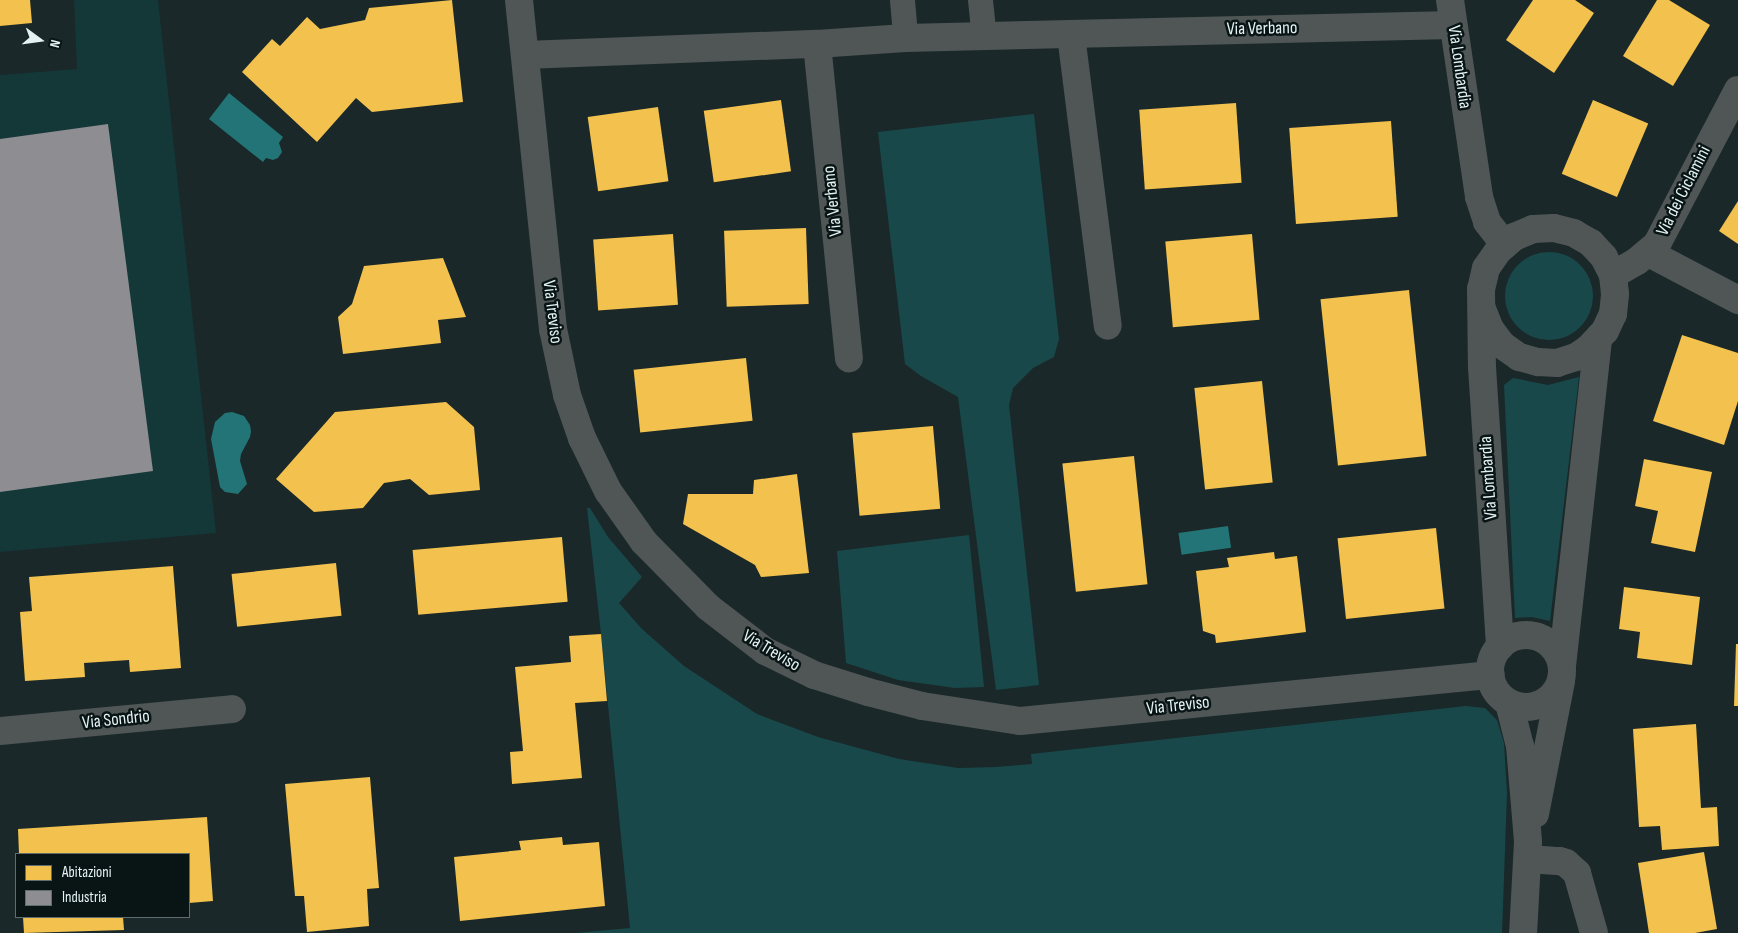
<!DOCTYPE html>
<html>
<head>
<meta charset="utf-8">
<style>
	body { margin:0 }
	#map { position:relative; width:1738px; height:933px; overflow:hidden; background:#1a2829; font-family:"Sofia Sans Condensed",sans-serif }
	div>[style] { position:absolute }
	.built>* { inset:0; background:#143738 }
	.green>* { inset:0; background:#19484a }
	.round { border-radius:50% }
	.water>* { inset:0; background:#237476; transform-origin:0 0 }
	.homes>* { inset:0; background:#f2c14e; transform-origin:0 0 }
	.industry>* { inset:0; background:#8d8d92 }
	.lane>* { height:25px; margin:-12.5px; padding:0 12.5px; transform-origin:12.5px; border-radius:12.5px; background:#505555 }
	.street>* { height:28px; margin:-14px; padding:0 14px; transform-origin:14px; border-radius:14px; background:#505555 }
	.street>.ring { margin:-14px; padding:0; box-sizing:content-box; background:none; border:28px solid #505555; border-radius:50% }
	span { translate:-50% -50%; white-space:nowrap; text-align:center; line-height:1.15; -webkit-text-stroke:5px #091415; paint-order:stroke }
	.street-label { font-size:18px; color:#e3f2f3 }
	.legend { position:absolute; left:15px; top:853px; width:175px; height:65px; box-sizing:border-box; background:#091415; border:1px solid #606d6e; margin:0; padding:6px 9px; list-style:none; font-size:15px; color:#e3f2f3 }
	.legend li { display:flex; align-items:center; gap:10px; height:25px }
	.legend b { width:25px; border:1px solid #606d6e }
	.north { position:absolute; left:15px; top:15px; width:50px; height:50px; -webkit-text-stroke:4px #091415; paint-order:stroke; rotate:104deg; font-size:14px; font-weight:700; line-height:20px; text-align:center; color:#e3f2f3 }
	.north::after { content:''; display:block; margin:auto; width:18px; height:22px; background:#e3f2f3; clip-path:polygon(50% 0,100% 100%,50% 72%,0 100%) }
</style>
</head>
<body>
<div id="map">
	<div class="built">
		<div style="clip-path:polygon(74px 0,158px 0,216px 533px,0 552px,0 75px,77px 69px)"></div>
	</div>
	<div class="green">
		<div style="clip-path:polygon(1034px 114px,1059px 339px,1054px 357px,1033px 368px,1013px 388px,1009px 405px,1039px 685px,996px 690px,958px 397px,921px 376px,905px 364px,878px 132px)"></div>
		<div class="round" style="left:1505px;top:252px;width:88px;height:88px"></div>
		<div style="clip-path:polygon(1579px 377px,1550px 621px,1532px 617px,1515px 618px,1504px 385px,1513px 378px,1548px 385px)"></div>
		<div style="clip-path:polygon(587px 508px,590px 508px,608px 537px,642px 577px,619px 603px,642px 629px,684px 666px,757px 714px,818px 737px,899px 759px,958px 768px,996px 767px,1032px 764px,1031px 754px,1466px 706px,1485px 708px,1497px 720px,1504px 743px,1507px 793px,1502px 933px,575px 933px,630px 928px,601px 634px)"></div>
		<div style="clip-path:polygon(969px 535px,984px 687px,955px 688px,898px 680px,846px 663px,837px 551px)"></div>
	</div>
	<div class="water">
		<div style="clip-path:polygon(229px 93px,283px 137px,279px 143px,282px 152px,278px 158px,273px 160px,266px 158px,263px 162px,209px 119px)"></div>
		<div style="clip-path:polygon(232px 412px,244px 416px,250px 425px,251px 431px,250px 437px,241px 454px,240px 461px,247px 484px,238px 494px,225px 492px,220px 487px,211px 439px,215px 422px,225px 413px)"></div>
		<div style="left:1228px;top:526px;width:22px;height:50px;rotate:82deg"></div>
	</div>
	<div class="homes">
		<div style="clip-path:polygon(0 0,30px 0,32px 23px,0 26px)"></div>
		<div style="clip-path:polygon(452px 0,463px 102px,372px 112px,356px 98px,317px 142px,242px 72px,272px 39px,280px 46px,307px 17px,320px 29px,365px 20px,369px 8px)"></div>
		<div style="clip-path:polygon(1533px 0,1575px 0,1594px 13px,1554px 73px,1506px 40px)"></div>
		<div style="clip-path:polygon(1657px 0,1669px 0,1710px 25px,1673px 86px,1623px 56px)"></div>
		<div style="left:781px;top:100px;width:72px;height:78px;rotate:82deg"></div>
		<div style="left:1593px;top:100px;width:60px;height:80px;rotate:23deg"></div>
		<div style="left:1236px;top:103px;width:80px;height:97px;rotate:86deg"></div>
		<div style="left:658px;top:107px;width:75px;height:71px;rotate:82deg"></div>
		<div style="left:1391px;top:121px;width:96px;height:102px;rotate:86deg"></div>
		<div style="clip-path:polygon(1738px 201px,1738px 244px,1719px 231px)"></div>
		<div style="left:806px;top:228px;width:76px;height:82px;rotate:88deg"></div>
		<div style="left:673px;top:234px;width:71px;height:80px;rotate:86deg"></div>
		<div style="left:1252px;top:234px;width:86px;height:87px;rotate:85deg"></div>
		<div style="clip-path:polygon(443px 258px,466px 317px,438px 320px,441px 343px,343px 354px,338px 317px,352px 304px,364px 266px)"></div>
		<div style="left:1409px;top:290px;width:167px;height:89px;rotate:84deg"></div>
		<div style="clip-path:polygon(1682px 335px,1738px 353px,1738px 401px,1724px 445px,1653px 421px)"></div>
		<div style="left:746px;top:358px;width:63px;height:113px;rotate:84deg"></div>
		<div style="left:1262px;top:381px;width:102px;height:68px;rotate:84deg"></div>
		<div style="clip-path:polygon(446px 402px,474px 427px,480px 490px,429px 495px,410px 479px,384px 483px,363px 508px,314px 512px,276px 479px,335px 412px)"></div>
		<div style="left:933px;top:426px;width:83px;height:81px;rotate:85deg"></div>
		<div style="left:1134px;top:456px;width:129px;height:72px;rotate:84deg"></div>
		<div style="clip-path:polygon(1644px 459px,1712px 472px,1695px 552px,1651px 543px,1658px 511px,1635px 506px)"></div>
		<div style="clip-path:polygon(797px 474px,809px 573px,761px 577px,755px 565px,683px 524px,688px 494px,753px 494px,754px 480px)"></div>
		<div style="left:1436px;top:528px;width:81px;height:99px;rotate:84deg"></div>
		<div style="left:562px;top:537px;width:65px;height:150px;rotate:85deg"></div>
		<div style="clip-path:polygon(1274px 552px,1275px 559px,1297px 556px,1306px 632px,1216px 643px,1215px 635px,1203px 631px,1196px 571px,1229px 567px,1227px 558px)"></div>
		<div style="left:336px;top:563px;width:53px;height:105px;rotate:84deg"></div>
		<div style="clip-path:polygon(173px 566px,181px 668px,130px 672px,129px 660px,84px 663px,85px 677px,25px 681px,20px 612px,32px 611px,29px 577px)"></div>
		<div style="clip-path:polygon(1624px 587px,1700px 597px,1692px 665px,1637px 658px,1640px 632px,1619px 629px)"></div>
		<div style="clip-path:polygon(601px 634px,607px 701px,575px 703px,582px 778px,512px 784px,510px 752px,523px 751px,515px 667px,571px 662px,569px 636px)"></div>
		<div style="clip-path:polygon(1736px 644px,1738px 644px,1738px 706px,1734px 706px)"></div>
		<div style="clip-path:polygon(1696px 724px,1701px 808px,1717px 807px,1719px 846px,1662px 850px,1660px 826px,1639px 827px,1633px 729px)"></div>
		<div style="clip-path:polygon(370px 777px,379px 888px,367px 889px,369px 926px,307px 932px,304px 896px,295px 896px,285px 784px)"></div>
		<div style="clip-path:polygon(207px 817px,213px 901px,189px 903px,189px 854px,19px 854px,18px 829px)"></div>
		<div style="clip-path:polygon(562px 837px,563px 845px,599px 842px,605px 906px,460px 921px,454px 857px,521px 850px,519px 841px)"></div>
		<div style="clip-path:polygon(1704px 852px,1717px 929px,1695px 933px,1649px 933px,1638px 863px)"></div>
		<div style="clip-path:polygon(23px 917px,123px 917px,124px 930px,24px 933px)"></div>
	</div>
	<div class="industry">
		<div style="clip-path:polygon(108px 124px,153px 471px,0 492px,0 139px)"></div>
	</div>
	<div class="lane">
		<div style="left:902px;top:0;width:38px;rotate:85deg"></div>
		<div style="left:980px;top:0;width:36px;rotate:84deg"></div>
	</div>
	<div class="street">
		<div style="left:519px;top:0;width:331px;rotate:84.1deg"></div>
		<div style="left:553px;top:329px;width:67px;rotate:78deg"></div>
		<div style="left:567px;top:395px;width:46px;rotate:70.8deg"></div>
		<div style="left:582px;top:438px;width:59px;rotate:63.9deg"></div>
		<div style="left:608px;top:491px;width:62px;rotate:54.8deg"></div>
		<div style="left:644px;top:542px;width:91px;rotate:45.4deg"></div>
		<div style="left:708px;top:607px;width:72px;rotate:37.7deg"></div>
		<div style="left:765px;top:651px;width:55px;rotate:26.1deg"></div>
		<div style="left:814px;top:675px;width:57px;rotate:17.5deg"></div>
		<div style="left:868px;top:692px;width:56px;rotate:14.5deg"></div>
		<div style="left:922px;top:706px;width:99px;rotate:8.7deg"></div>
		<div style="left:1020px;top:721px;width:473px;rotate:-5.6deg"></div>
		<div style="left:1450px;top:0;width:199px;rotate:81.6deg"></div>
		<div style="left:1479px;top:197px;width:26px;rotate:72deg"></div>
		<div style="left:1487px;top:222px;width:29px;rotate:52deg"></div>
		<div style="left:1071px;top:35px;width:293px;rotate:82.8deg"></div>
		<div style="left:817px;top:44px;width:316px;rotate:84.2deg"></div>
		<div style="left:525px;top:55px;width:292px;rotate:-2.2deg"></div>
		<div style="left:817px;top:44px;width:88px;rotate:-3.9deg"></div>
		<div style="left:905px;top:38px;width:548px;rotate:-1.36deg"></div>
		<div style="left:1649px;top:253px;width:101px;rotate:27.8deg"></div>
		<div style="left:1613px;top:275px;width:28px;rotate:-30deg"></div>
		<div style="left:1637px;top:261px;width:26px;rotate:-40deg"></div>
		<div style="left:1657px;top:244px;width:174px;rotate:-62.3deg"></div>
		<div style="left:1482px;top:309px;width:22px;rotate:68deg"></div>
		<div style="left:1490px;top:329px;width:20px;rotate:53deg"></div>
		<div style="left:1502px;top:345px;width:21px;rotate:35deg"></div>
		<div style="left:1519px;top:357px;width:20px;rotate:15deg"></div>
		<div style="left:1538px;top:362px;width:19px;rotate:3deg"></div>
		<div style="left:1557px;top:363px;width:20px;rotate:-18deg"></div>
		<div style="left:1576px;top:357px;width:14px;rotate:-34deg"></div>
		<div style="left:1588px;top:349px;width:25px;rotate:-47deg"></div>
		<div style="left:1605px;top:331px;width:19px;rotate:-65deg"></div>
		<div style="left:1613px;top:314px;width:20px;rotate:-84deg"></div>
		<div style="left:1615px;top:294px;width:19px;rotate:-96deg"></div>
		<div style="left:1613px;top:275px;width:20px;rotate:-117deg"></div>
		<div style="left:1604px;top:257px;width:19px;rotate:-133deg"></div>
		<div style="left:1591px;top:243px;width:20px;rotate:-150deg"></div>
		<div style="left:1574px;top:233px;width:21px;rotate:-166deg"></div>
		<div style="left:1554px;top:228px;width:21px;rotate:177deg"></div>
		<div style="left:1533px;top:229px;width:21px;rotate:157deg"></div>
		<div style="left:1514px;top:237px;width:21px;rotate:139deg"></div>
		<div style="left:1498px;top:251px;width:21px;rotate:125deg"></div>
		<div style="left:1486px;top:268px;width:22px;rotate:103deg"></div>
		<div style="left:1481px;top:289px;width:78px;rotate:89.3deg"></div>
		<div style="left:1482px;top:367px;width:280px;rotate:86.3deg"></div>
		<div class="ring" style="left:1490px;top:635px;width:44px;height:44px"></div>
		<div style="left:1562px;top:666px;width:328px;rotate:-83.7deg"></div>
		<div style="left:1509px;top:703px;width:44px;rotate:75.7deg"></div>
		<div style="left:1520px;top:746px;width:96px;rotate:85.2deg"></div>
		<div style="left:1528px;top:842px;width:91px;rotate:93.1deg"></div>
		<div style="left:0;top:731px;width:233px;rotate:-5.4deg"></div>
		<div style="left:1535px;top:814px;width:135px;rotate:-78.9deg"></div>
		<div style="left:1528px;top:859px;width:32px;rotate:4deg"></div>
		<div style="left:1560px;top:861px;width:6px;rotate:18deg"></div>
		<div style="left:1566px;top:863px;width:15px;rotate:42deg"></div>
		<div style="left:1577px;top:873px;width:62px;rotate:74.2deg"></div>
	</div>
	<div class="street-label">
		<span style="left:1262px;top:29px;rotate:-1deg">Via Verbano</span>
		<span style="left:1459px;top:67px;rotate:82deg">Via Lombardia</span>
		<span style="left:1684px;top:191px;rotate:-63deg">Via dei Ciclamini</span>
		<span style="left:833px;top:201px;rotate:-96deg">Via Verbano</span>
		<span style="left:552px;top:312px;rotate:83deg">Via Treviso</span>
		<span style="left:1489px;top:478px;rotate:-94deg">Via Lombardia</span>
		<span style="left:771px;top:651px;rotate:31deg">Via Treviso</span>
		<span style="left:1178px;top:706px;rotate:-6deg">Via Treviso</span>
		<span style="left:116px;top:720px;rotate:-6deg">Via Sondrio</span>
	</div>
	<ul class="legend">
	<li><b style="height:14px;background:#f2c14e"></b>Abitazioni</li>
	<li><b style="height:14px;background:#8d8d92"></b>Industria</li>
	</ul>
	<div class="north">N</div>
</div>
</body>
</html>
